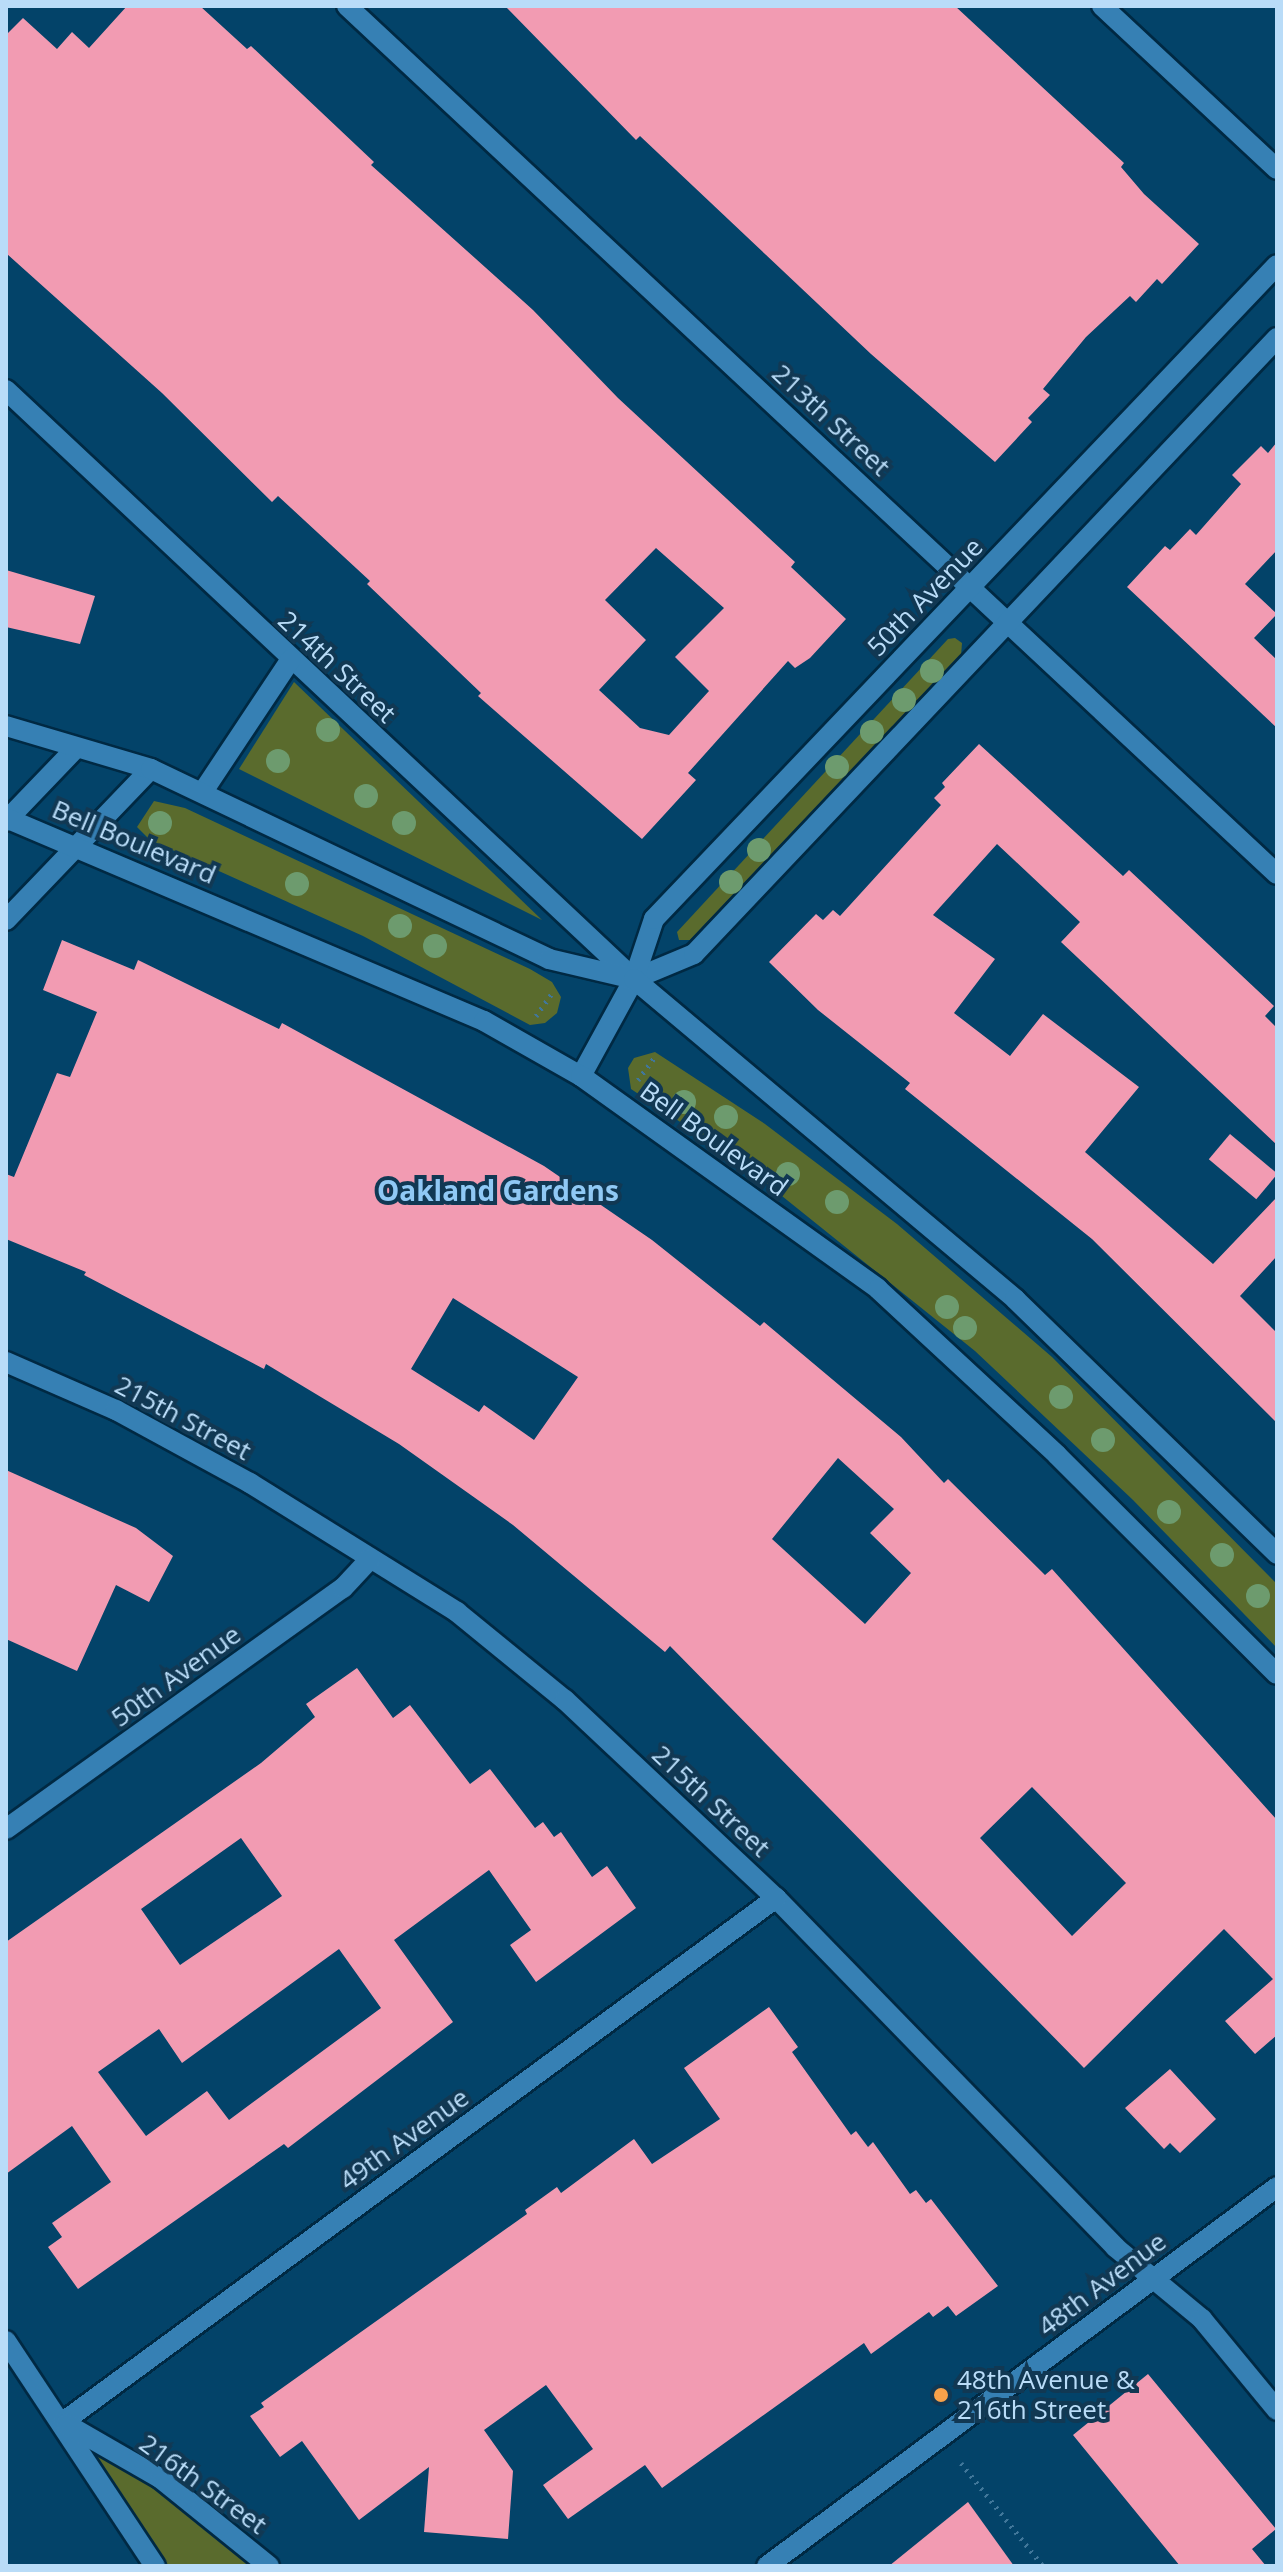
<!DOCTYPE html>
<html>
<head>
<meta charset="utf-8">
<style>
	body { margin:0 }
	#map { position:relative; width:1283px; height:2572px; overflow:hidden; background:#034369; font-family:"Open Sans",sans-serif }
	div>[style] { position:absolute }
	.green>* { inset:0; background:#5a6b2d }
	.building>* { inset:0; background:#f29bb2; transform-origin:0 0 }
	.path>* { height:5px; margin-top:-2.5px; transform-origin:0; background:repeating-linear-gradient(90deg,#41779a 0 2px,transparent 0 8px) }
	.roads { filter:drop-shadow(2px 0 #002943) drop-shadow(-2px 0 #002943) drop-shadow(0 2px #002943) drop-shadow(0 -2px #002943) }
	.street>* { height:20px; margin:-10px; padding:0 10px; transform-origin:10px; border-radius:10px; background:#3680b4 }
	.secondary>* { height:20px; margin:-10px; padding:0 10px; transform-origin:10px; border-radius:10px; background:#3680b4 }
	.trees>* { width:24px; height:24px; margin:-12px; border-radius:50%; background:#6d9b6e }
	.dots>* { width:22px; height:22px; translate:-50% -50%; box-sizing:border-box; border:4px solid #113853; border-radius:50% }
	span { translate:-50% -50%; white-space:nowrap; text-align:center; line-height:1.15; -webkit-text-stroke:8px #113853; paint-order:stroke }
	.street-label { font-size:26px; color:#b9dcf8 }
	.poi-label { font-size:26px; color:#b9dcf8 }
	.left { translate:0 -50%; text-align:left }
	.neighbourhood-label { font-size:28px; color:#90c9f5; font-weight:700 }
	.frame { position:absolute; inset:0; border:8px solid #b9dcf8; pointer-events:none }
</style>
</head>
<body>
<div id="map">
	<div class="green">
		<div style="clip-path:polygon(955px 638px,962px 643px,961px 656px,690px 940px,679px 940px,677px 932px,948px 639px)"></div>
		<div style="clip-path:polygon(294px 682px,542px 920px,239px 769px)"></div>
		<div style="clip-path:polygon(154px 801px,185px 808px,530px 969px,552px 982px,561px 997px,557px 1013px,545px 1023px,530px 1025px,363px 936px,150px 840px,137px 827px)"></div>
		<div style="clip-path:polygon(655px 1052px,765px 1124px,897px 1224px,1052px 1357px,1277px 1584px,1277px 1648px,1133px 1500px,975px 1351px,737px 1160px,631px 1089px,628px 1068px,634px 1058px)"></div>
		<div style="clip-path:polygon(63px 2423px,269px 2566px,154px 2566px)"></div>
	</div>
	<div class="building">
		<div style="clip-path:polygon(evenodd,127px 6px,200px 6px,247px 49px,251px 46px,374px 162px,371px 165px,533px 310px,618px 398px,795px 562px,791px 567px,846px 619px,810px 658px,795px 668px,788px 661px,688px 773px,696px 780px,642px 839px,478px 696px,481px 693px,367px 584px,370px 581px,291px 508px,278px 496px,272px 502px,162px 393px,7px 254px,6px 35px,23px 18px,57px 49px,72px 32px,89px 48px,127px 6px,656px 548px,724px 608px,675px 657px,709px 691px,669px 735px,640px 728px,599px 690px,646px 640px,605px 600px,656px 548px)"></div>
		<div style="clip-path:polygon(505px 6px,955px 6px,1124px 163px,1121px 167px,1144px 194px,1199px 244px,1162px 284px,1157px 279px,1136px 302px,1130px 296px,1086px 337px,1043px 389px,1050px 395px,1028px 418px,1032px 422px,995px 462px,871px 354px,640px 136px,636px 140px)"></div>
		<div style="clip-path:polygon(1277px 442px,1277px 550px,1245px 584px,1277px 614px,1254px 638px,1277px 660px,1277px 728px,1127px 587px,1165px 546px,1170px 550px,1190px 529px,1196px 535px,1241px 484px,1232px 475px,1261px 446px,1268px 453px)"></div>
		<div style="clip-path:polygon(6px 570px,95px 596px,80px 644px,6px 627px)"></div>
		<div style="clip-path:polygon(979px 744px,1123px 876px,1129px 870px,1274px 1006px,1265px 1016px,1277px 1028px,1277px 1145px,1061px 942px,1080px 922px,997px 844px,933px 915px,995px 959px,954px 1013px,1010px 1056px,1043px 1014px,1139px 1087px,1085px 1152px,1213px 1264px,1277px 1197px,1277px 1256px,1240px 1296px,1277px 1333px,1277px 1423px,1092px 1239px,905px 1089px,910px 1083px,818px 1010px,769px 962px,816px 914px,823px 920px,833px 910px,840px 916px,941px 805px,934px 798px,945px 787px,942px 783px)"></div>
		<div style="clip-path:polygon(evenodd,62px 940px,134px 970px,138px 960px,279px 1029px,282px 1023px,544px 1166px,652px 1240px,760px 1326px,764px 1322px,901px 1437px,944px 1483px,948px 1479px,1045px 1575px,1052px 1569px,1277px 1820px,1277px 2035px,1255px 2054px,1225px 2021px,1273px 1979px,1224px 1929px,1084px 2068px,670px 1646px,665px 1652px,513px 1525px,399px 1444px,266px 1364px,264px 1369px,84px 1275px,86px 1272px,6px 1239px,6px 1174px,14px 1177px,57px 1073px,70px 1077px,97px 1012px,43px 990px,62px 940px,453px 1298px,578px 1377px,534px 1440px,484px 1405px,479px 1412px,411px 1369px,453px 1298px,62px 940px,838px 1458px,894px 1509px,870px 1533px,911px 1573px,865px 1624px,772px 1539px,838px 1458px,62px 940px,1032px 1787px,1126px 1883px,1072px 1936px,980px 1838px,1032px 1787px)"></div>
		<div style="left:1230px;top:1134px;width:62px;height:33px;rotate:40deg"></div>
		<div style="clip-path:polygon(6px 1470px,136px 1528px,173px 1556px,149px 1602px,116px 1585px,77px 1671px,6px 1639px)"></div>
		<div style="clip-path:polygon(evenodd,357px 1668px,393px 1718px,410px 1705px,470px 1784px,490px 1769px,535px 1828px,543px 1822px,554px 1837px,561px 1832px,592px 1877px,607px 1866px,636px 1908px,536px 1982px,510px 1945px,531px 1930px,489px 1870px,394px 1940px,453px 2022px,288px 2148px,284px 2144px,78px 2289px,48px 2247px,62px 2237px,52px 2223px,111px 2182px,72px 2126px,6px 2174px,6px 1942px,261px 1763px,315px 1717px,306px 1704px,357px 1668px,241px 1838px,282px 1896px,180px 1965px,141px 1909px,241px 1838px,357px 1668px,339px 1949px,381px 2008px,229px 2120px,207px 2091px,146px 2136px,98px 2072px,159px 2029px,182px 2063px,339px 1949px)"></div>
		<div style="clip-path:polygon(769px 2007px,798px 2047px,792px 2052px,851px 2135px,856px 2131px,868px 2147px,873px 2142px,910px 2194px,916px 2190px,926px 2203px,931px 2199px,998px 2286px,956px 2316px,948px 2306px,933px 2317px,929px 2312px,871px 2354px,864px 2343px,662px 2488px,645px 2465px,568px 2519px,543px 2485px,593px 2449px,546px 2385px,484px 2430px,513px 2471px,508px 2539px,424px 2532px,429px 2467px,359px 2520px,302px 2441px,280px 2457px,250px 2416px,264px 2407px,261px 2403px,527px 2214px,525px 2210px,557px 2187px,561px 2193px,634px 2139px,652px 2164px,720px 2119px,684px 2068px)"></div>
		<div style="clip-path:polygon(1170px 2069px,1216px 2119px,1180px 2153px,1170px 2143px,1164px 2149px,1125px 2108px)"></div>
		<div style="clip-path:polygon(1148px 2374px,1276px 2529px,1252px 2549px,1266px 2566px,1180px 2566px,1073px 2435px)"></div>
		<div style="clip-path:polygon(968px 2502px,1014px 2566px,889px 2566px)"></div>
	</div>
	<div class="path">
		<div style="left:536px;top:1016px;width:28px;rotate:-55deg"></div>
		<div style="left:638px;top:1080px;width:31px;rotate:-54deg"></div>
		<div style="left:961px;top:2463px;width:132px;rotate:51.5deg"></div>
	</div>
	<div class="roads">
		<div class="street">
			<div style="left:347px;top:6px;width:1272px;rotate:43.03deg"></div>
			<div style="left:1102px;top:6px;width:239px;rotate:43deg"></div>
			<div style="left:6px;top:390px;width:861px;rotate:43.16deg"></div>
			<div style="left:204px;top:790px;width:157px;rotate:-56.4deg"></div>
			<div style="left:6px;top:821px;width:101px;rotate:-46.2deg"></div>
			<div style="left:6px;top:920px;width:209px;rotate:-46.2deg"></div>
			<div style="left:634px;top:979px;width:65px;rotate:-22.6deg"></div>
			<div style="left:694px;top:954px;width:848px;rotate:-46.58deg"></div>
			<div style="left:581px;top:1076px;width:111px;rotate:-61.3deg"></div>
			<div style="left:634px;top:979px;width:63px;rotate:-71.6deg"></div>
			<div style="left:654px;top:919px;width:903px;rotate:-46.39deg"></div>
			<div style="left:6px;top:1362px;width:120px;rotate:23.6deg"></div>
			<div style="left:116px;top:1410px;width:153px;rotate:28.6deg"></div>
			<div style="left:250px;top:1483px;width:244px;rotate:31.9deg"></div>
			<div style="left:457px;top:1612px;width:139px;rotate:39.2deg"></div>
			<div style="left:565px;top:1700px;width:289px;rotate:43.2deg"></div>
			<div style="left:776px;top:1898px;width:487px;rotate:45.8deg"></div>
			<div style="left:1115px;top:2247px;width:113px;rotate:39.6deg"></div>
			<div style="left:1202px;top:2319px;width:118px;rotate:50.5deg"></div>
			<div style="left:6px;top:1829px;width:414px;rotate:-35.6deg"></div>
			<div style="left:343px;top:1588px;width:40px;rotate:-47deg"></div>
			<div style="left:6px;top:2341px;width:270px;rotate:56.5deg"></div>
			<div style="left:63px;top:2422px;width:885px;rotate:-36.31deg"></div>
			<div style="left:66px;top:2424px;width:108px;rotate:29.9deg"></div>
			<div style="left:160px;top:2478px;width:140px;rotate:38.9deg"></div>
		</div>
		<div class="secondary">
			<div style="left:6px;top:726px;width:151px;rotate:16.5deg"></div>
			<div style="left:151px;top:769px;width:441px;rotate:25.5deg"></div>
			<div style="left:549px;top:959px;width:87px;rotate:13.2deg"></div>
			<div style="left:634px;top:979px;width:498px;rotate:40deg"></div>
			<div style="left:1015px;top:1299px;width:366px;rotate:44.2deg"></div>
			<div style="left:6px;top:818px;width:519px;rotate:23.01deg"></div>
			<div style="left:484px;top:1021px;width:112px;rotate:29.6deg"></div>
			<div style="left:581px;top:1076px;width:365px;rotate:35.6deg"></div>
			<div style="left:878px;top:1289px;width:244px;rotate:42.8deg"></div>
			<div style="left:1057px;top:1455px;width:310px;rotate:44.9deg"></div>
			<div style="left:767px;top:2566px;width:635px;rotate:-36.62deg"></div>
		</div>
	</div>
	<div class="trees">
		<div style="left:932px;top:671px"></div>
		<div style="left:904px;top:700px"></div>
		<div style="left:328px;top:730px"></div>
		<div style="left:872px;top:732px"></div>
		<div style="left:278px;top:761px"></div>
		<div style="left:837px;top:767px"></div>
		<div style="left:366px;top:796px"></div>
		<div style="left:160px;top:823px"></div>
		<div style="left:404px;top:823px"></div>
		<div style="left:759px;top:850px"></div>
		<div style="left:731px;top:882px"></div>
		<div style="left:297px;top:884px"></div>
		<div style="left:400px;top:926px"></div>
		<div style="left:435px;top:946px"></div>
		<div style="left:684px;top:1102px"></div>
		<div style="left:726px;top:1117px"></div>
		<div style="left:788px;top:1174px"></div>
		<div style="left:837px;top:1202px"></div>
		<div style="left:947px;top:1307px"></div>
		<div style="left:965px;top:1328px"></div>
		<div style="left:1061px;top:1397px"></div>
		<div style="left:1103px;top:1440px"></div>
		<div style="left:1169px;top:1512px"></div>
		<div style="left:1222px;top:1555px"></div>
		<div style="left:1258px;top:1596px"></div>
	</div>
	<div class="dots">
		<div style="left:941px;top:2395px;background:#f8a14a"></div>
	</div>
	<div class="street-label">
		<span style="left:831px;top:420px;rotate:43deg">213th Street</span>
		<span style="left:925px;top:597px;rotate:-46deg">50th Avenue</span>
		<span style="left:337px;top:667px;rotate:43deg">214th Street</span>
		<span style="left:134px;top:842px;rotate:23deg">Bell Boulevard</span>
		<span style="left:714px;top:1139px;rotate:36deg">Bell Boulevard</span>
		<span style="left:183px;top:1418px;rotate:28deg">215th Street</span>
		<span style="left:176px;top:1676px;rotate:-36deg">50th Avenue</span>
		<span style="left:711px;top:1801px;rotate:43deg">215th Street</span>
		<span style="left:404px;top:2139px;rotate:-36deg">49th Avenue</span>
		<span style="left:1102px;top:2284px;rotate:-37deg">48th Avenue</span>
		<span style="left:203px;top:2484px;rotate:36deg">216th Street</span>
	</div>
	<div class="poi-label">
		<span class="left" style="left:957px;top:2395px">48th Avenue &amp;<br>216th Street</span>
	</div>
	<div class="neighbourhood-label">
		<span style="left:498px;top:1190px">Oakland Gardens</span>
	</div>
	<div class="frame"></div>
</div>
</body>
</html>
